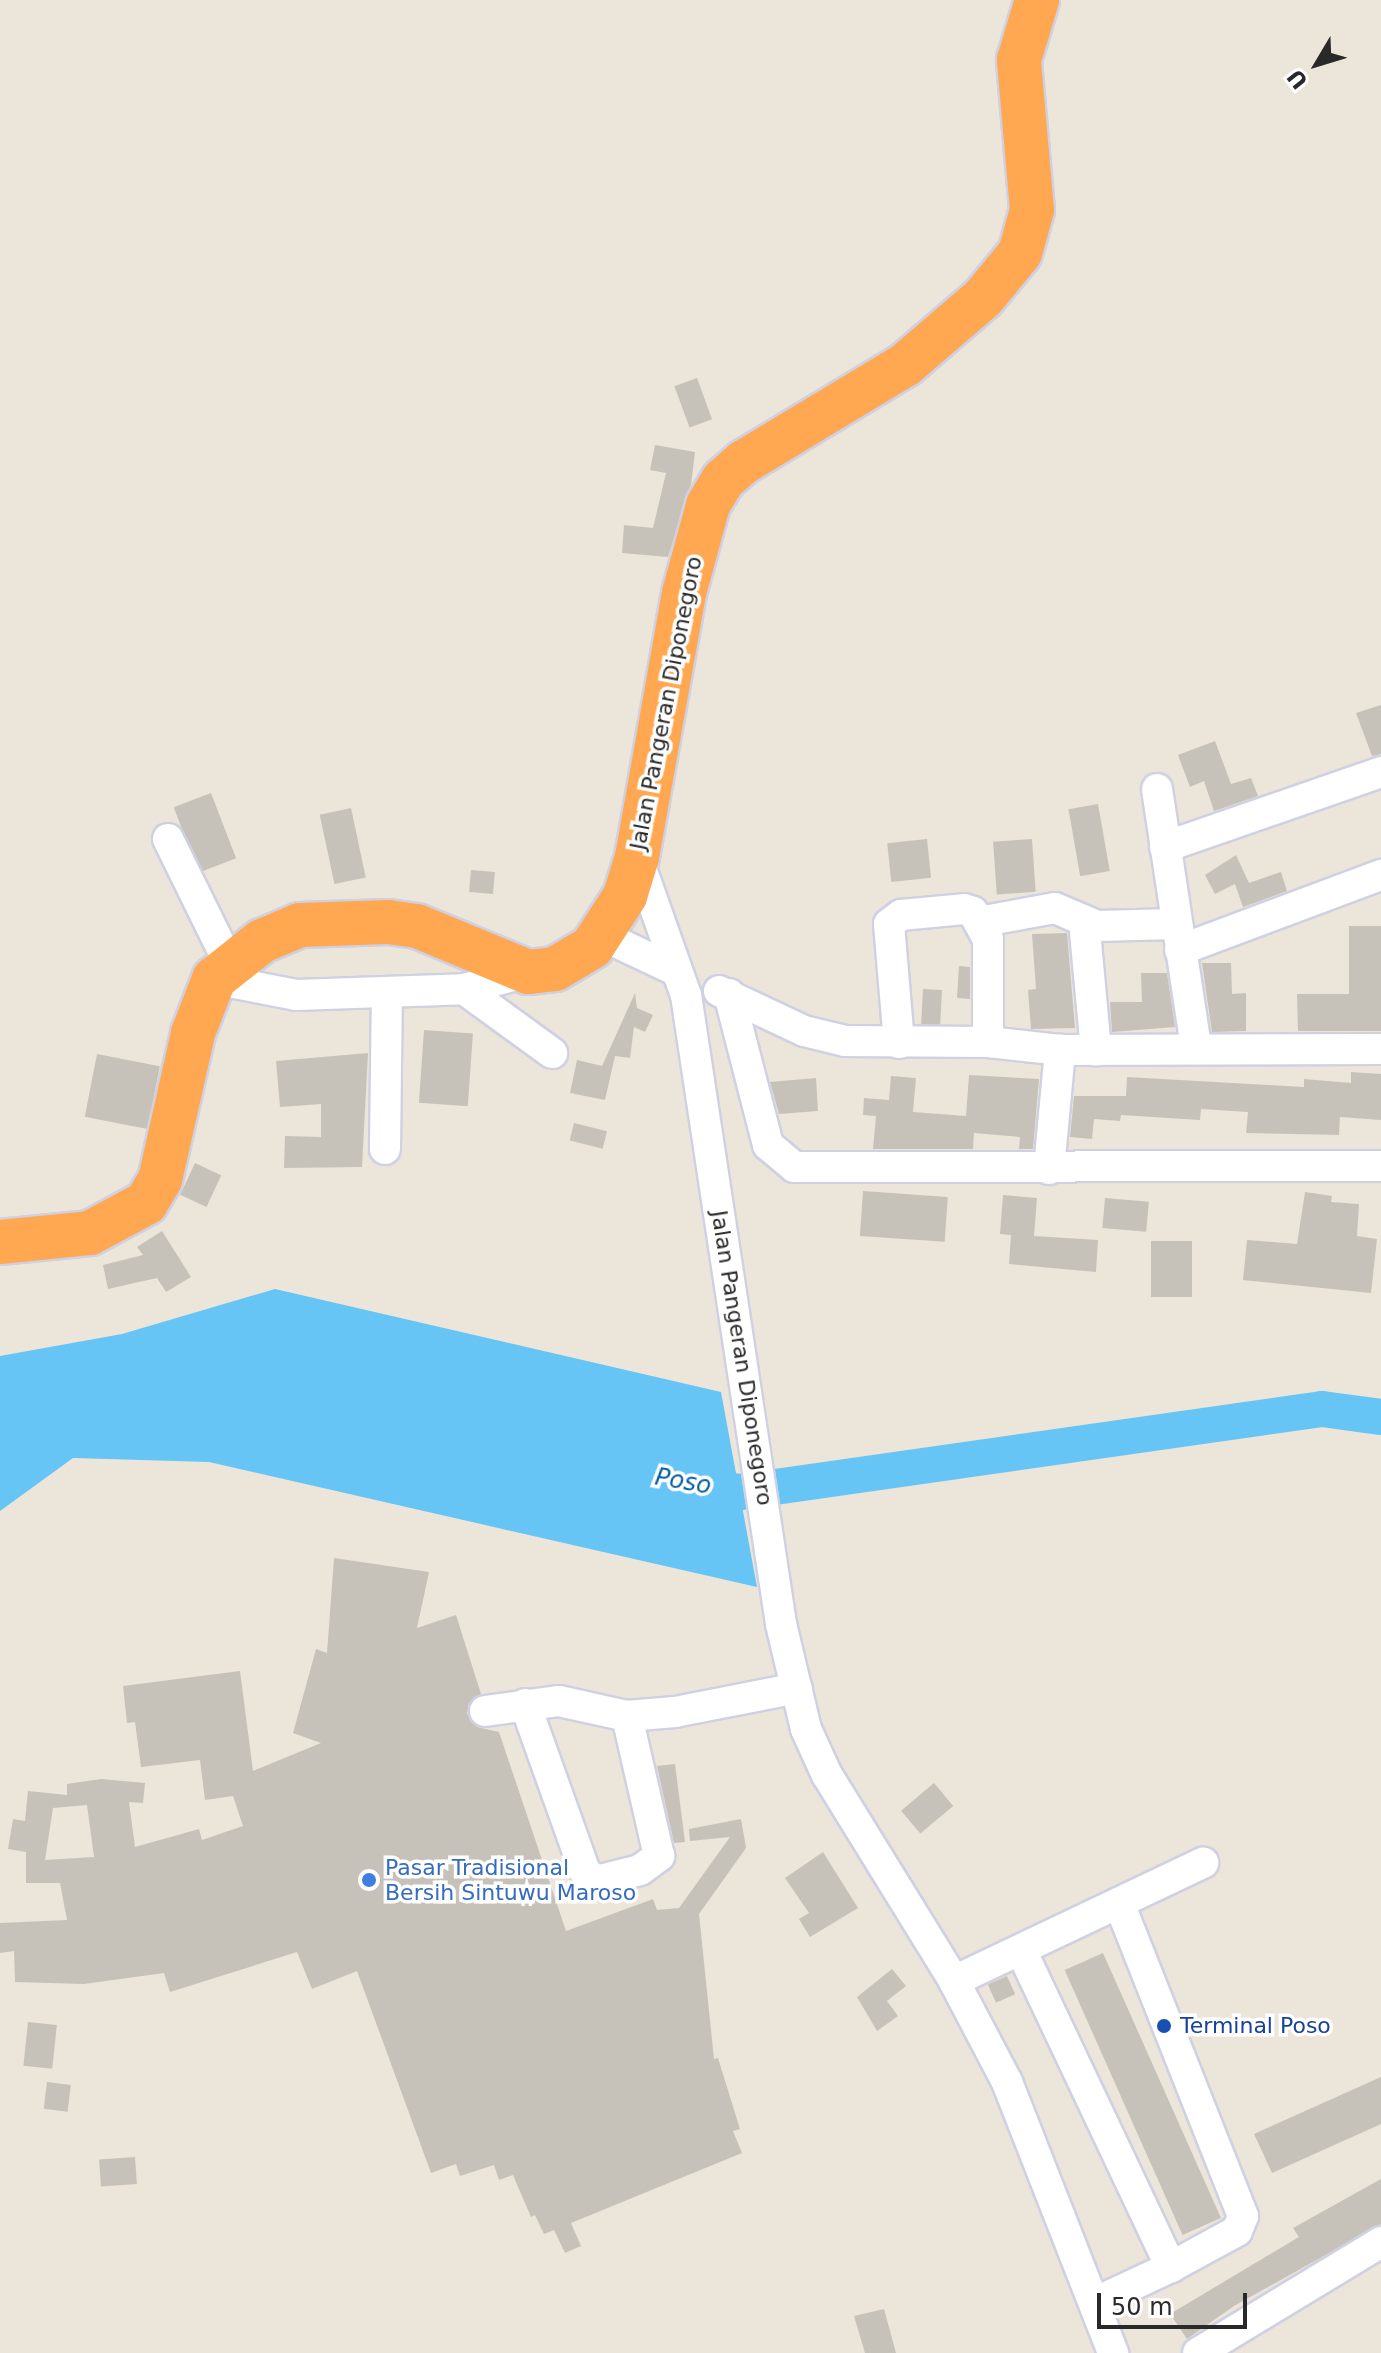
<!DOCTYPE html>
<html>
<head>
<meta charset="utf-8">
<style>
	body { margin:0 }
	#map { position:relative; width:1381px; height:2353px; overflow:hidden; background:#ece5d9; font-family:"DejaVu Sans",sans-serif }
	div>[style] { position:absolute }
	.water>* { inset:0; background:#66c5f4 }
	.river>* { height:36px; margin:-18px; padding:0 18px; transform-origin:18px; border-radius:18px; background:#66c5f4 }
	.building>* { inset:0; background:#c7c2b9; transform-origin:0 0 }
	.roads { filter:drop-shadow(2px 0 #cfd1e3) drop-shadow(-2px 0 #cfd1e3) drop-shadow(0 2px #cfd1e3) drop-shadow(0 -2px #cfd1e3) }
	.minor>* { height:30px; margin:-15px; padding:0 15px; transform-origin:15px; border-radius:15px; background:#fff }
	.highway>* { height:44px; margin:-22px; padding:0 22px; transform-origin:22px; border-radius:22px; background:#ffa851 }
	.dots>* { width:22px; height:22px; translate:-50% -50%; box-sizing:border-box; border:4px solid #fff; border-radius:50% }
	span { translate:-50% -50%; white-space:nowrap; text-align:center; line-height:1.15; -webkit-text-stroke:7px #fff; paint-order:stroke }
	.street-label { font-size:22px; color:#292929 }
	.shop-label { font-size:22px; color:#366cbe }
	.left { translate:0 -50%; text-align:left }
	.transit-label { font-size:22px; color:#164399 }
	.water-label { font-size:24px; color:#06609f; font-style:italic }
	.north { position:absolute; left:1277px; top:24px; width:80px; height:80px; -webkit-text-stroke:6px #fff; paint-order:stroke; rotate:232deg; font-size:22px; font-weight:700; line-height:32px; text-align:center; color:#292929 }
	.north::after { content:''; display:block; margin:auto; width:28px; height:36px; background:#292929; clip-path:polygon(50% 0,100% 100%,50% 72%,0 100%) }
	.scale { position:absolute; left:1097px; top:2293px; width:150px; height:36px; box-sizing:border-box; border:4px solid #292929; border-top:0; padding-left:10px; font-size:24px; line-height:28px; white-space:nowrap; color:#292929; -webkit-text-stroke:6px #fff; paint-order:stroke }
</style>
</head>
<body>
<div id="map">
	<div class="water">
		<div style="clip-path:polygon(275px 1289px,721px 1392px,757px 1587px,209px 1462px,73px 1458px,0 1511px,0 1356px,122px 1334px)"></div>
	</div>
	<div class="river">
		<div style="left:694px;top:1485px;width:47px;rotate:8.7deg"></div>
		<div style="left:740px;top:1492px;width:588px;rotate:-8.12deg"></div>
		<div style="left:1322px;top:1409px;width:60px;rotate:7.7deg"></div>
	</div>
	<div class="building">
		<div style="left:697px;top:378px;width:44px;height:24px;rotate:70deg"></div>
		<div style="clip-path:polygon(655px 445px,695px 452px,691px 485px,668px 557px,622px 553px,624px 525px,653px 528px,666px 473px,650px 470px)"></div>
		<div style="clip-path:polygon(1381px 705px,1381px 754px,1372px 756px,1356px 713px)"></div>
		<div style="clip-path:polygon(1215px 741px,1231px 784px,1251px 778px,1258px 796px,1214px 811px,1204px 781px,1190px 787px,1178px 755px)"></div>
		<div style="left:211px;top:793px;width:70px;height:40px;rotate:69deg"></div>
		<div style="left:1098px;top:804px;width:68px;height:30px;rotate:80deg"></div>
		<div style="left:351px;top:808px;width:71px;height:32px;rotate:78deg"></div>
		<div style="left:927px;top:839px;width:39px;height:40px;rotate:84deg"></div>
		<div style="left:1032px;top:839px;width:53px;height:39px;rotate:86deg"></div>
		<div style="clip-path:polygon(1236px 855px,1249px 883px,1281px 872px,1287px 891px,1243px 907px,1235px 884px,1215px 894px,1205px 875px)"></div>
		<div style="left:471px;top:870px;width:24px;height:22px;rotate:5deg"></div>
		<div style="clip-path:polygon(1349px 926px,1381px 926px,1381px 1031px,1298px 1031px,1297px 994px,1349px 994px)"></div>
		<div style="clip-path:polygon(1067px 933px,1075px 1028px,1031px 1029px,1028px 990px,1036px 989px,1032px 934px)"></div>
		<div style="clip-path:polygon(1202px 963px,1231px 963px,1232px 994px,1246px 993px,1246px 1031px,1212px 1032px)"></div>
		<div style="clip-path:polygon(959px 966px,970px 967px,970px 999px,957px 998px)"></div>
		<div style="clip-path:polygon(1141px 973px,1167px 973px,1175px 1027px,1112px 1032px,1110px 1002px,1142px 1002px)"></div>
		<div style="left:923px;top:989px;width:19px;height:35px;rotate:3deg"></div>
		<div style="clip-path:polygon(635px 993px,637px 1008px,653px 1015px,645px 1032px,634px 1027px,630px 1058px,615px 1056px,605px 1100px,570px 1093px,577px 1060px,602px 1066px)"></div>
		<div style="left:424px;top:1030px;width:49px;height:73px;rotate:4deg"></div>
		<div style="clip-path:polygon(368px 1053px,362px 1167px,284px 1168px,285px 1136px,321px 1137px,321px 1104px,280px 1107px,276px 1061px)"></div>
		<div style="left:97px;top:1054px;width:64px;height:64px;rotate:11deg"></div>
		<div style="clip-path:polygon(1351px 1072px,1381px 1074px,1381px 1120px,1340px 1117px,1339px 1135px,1246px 1133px,1248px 1112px,1201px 1109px,1200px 1120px,1121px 1115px,1120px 1121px,1094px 1119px,1092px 1139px,1070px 1137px,1074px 1096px,1126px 1096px,1127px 1077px,1304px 1087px,1304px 1079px,1351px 1083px)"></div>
		<div style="clip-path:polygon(969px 1075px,1039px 1079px,1033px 1149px,1019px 1149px,1020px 1137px,974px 1133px,973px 1149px,873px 1149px,876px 1116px,863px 1115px,864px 1098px,889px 1100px,891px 1076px,916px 1078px,913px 1112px,966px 1116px)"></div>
		<div style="clip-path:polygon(816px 1078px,818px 1111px,779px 1114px,770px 1082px)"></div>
		<div style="left:574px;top:1123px;width:34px;height:18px;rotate:14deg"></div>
		<div style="left:195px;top:1163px;width:29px;height:35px;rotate:25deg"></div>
		<div style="left:863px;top:1191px;width:85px;height:45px;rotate:4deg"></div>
		<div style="clip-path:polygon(1305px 1192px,1332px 1196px,1331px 1202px,1359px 1204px,1357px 1236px,1377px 1239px,1371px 1293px,1243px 1280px,1247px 1240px,1297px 1244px)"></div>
		<div style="clip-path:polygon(1003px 1195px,1037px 1198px,1034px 1236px,1098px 1240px,1096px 1272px,1009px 1264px,1011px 1235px,1000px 1234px)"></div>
		<div style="left:1105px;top:1198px;width:44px;height:30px;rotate:5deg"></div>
		<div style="clip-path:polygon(162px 1231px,191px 1277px,166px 1292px,157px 1278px,108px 1289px,103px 1265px,143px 1255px,137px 1247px)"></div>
		<div style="left:1151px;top:1241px;width:41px;height:56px"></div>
		<div style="clip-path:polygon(evenodd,334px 1558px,429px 1572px,417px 1628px,456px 1615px,481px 1694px,469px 1703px,467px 1714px,477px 1727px,499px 1732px,566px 1931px,653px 1899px,657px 1910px,679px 1908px,730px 1837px,690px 1841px,689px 1829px,741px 1819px,746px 1848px,699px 1914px,714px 2059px,718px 2058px,740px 2129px,733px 2131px,742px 2153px,571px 2223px,581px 2246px,565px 2253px,554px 2230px,544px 2234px,535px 2215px,531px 2217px,513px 2175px,499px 2180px,494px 2165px,460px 2176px,456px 2164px,431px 2173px,357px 1971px,312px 1989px,297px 1952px,170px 1992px,164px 1973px,84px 1984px,15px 1982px,14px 1951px,0 1953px,0 1923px,67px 1920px,60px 1883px,26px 1883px,26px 1852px,8px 1849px,13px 1819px,25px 1821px,28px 1791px,67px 1795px,67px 1784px,101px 1779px,145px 1783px,143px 1803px,129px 1802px,135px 1847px,199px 1829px,202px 1840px,243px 1826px,233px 1796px,205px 1800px,200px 1760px,141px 1767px,135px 1722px,127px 1723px,123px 1686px,240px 1671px,253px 1771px,321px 1743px,293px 1733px,316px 1649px,327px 1653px,334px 1558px,87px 1805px,94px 1857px,45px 1860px,53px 1808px,87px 1805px)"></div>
		<div style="clip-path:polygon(675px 1764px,685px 1842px,674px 1843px,657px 1766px)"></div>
		<div style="left:934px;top:1783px;width:30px;height:43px;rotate:50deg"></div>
		<div style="clip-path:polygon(823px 1852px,858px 1908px,810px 1937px,799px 1919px,809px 1913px,785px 1878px)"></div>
		<div style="left:1103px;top:1953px;width:290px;height:42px;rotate:66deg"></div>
		<div style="clip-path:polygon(892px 1969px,906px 1986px,887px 2001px,898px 2016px,877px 2031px,857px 1997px)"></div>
		<div style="left:1007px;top:1976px;width:20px;height:21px;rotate:66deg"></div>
		<div style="left:28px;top:2022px;width:29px;height:44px;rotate:6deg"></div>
		<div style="clip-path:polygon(1381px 2077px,1381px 2124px,1272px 2173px,1254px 2134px)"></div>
		<div style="left:47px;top:2082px;width:24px;height:27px;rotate:7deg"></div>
		<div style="left:135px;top:2157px;width:27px;height:36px;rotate:86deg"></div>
		<div style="clip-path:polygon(1381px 2179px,1381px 2224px,1234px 2306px,1187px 2339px,1170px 2314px,1299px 2237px,1293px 2228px)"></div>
		<div style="clip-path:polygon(884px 2309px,896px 2353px,865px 2353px,854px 2316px)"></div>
	</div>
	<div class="roads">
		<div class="minor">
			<div style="left:1157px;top:789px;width:261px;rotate:81.4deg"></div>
			<div style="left:168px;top:839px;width:138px;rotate:63.8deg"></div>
			<div style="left:1165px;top:847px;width:229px;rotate:-19.1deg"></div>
			<div style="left:637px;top:857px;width:146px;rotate:70.5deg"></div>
			<div style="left:686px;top:995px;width:636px;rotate:81.41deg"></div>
			<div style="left:781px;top:1624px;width:108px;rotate:76.6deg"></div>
			<div style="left:806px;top:1729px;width:51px;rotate:65.5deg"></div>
			<div style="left:827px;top:1775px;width:242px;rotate:58.3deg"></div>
			<div style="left:954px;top:1981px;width:114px;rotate:62.3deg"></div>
			<div style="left:1007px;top:2082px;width:291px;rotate:68.6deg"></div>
			<div style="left:1084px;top:921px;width:130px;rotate:84.7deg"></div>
			<div style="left:979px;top:922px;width:77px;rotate:-10.4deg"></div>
			<div style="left:1055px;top:908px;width:46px;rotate:23.2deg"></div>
			<div style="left:1097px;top:926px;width:79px;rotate:-1.5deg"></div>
			<div style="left:601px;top:935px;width:82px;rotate:25.3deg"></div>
			<div style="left:1180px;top:950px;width:215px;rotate:-20.5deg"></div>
			<div style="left:214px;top:979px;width:84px;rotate:11deg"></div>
			<div style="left:296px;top:995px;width:168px;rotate:-2deg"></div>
			<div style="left:464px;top:989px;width:66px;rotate:-14.9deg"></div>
			<div style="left:464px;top:989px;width:109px;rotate:36deg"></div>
			<div style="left:719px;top:991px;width:94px;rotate:25.2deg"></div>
			<div style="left:804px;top:1031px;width:42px;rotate:13.7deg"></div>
			<div style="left:845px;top:1041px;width:143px;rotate:0.4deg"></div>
			<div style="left:988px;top:1042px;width:72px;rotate:6.3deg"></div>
			<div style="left:1060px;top:1050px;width:321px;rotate:-0.2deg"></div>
			<div style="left:729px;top:994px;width:156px;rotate:75.5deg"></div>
			<div style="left:768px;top:1145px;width:34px;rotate:40deg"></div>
			<div style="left:794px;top:1167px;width:587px;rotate:-0.1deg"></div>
			<div style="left:899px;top:1043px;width:119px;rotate:-94.8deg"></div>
			<div style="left:889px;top:924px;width:15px;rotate:-37deg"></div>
			<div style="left:901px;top:915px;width:63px;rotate:-5.4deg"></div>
			<div style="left:964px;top:909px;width:9px;rotate:18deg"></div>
			<div style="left:973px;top:912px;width:31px;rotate:61deg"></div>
			<div style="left:988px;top:939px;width:103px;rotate:90deg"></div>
			<div style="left:385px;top:1149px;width:156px;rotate:-89.3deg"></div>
			<div style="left:1049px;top:1169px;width:120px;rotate:-84.7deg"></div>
			<div style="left:525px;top:1704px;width:178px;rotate:70.3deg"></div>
			<div style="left:585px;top:1872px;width:14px;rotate:39deg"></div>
			<div style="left:596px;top:1881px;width:45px;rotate:-14deg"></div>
			<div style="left:640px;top:1870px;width:24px;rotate:-36deg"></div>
			<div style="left:659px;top:1856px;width:144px;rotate:-102.9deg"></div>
			<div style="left:485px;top:1711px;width:75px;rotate:-7.7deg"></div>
			<div style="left:559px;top:1701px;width:70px;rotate:12.4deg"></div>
			<div style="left:627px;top:1716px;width:48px;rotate:-4.8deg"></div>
			<div style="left:675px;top:1712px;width:124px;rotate:-11.1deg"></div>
			<div style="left:1119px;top:1903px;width:337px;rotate:68.4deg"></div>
			<div style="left:1243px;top:2216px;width:16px;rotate:112deg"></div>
			<div style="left:1237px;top:2231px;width:75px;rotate:151.4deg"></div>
			<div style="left:1021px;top:1950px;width:351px;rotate:64.7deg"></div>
			<div style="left:1171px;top:2267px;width:83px;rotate:155deg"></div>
			<div style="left:954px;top:1981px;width:276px;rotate:-25.4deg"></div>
			<div style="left:1198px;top:2353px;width:214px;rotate:-31.2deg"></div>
		</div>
		<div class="highway">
			<div style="left:0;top:1242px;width:90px;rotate:-5.7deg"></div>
			<div style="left:90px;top:1233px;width:64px;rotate:-28.2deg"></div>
			<div style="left:146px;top:1203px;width:27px;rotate:-59deg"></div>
			<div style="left:160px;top:1180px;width:151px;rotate:-77.3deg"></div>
			<div style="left:193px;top:1033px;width:58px;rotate:-68.7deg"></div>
			<div style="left:214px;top:979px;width:61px;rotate:-38.4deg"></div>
			<div style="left:262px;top:941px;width:41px;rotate:-22.8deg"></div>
			<div style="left:300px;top:925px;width:88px;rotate:-2deg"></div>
			<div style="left:388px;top:922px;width:29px;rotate:8deg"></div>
			<div style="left:417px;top:926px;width:120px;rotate:22.5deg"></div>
			<div style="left:528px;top:972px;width:27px;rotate:-6deg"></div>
			<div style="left:555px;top:969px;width:43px;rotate:-30.7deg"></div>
			<div style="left:592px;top:947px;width:61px;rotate:-57.1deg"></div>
			<div style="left:625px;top:896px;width:41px;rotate:-72.9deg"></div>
			<div style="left:637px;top:857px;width:268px;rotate:-79.9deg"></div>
			<div style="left:684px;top:593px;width:91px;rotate:-74.7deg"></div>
			<div style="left:708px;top:505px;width:29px;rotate:-59deg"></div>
			<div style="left:723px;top:480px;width:28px;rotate:-41deg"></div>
			<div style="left:744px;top:462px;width:188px;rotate:-31.1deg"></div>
			<div style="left:905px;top:365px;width:103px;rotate:-40.7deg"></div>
			<div style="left:983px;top:298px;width:58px;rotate:-50.6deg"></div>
			<div style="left:1020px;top:253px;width:45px;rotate:-74.4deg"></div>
			<div style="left:1032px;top:210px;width:151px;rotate:-95deg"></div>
			<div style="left:1019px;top:60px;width:63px;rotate:-73.3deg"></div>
		</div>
	</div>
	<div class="dots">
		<div style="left:369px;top:1880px;background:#3f7fe0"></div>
		<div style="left:1164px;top:2026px;background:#1a4fb4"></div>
	</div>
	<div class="street-label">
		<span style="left:666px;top:703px;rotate:-79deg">Jalan Pangeran Diponegoro</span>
		<span style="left:742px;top:1358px;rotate:81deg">Jalan Pangeran Diponegoro</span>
	</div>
	<div class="shop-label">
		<span class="left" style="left:385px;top:1880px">Pasar Tradisional<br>Bersih Sintuwu Maroso</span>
	</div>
	<div class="transit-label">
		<span class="left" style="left:1180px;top:2026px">Terminal Poso</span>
	</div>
	<div class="water-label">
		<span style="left:683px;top:1482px;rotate:10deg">Poso</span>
	</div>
	<div class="north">U</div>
	<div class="scale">50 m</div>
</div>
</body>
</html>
